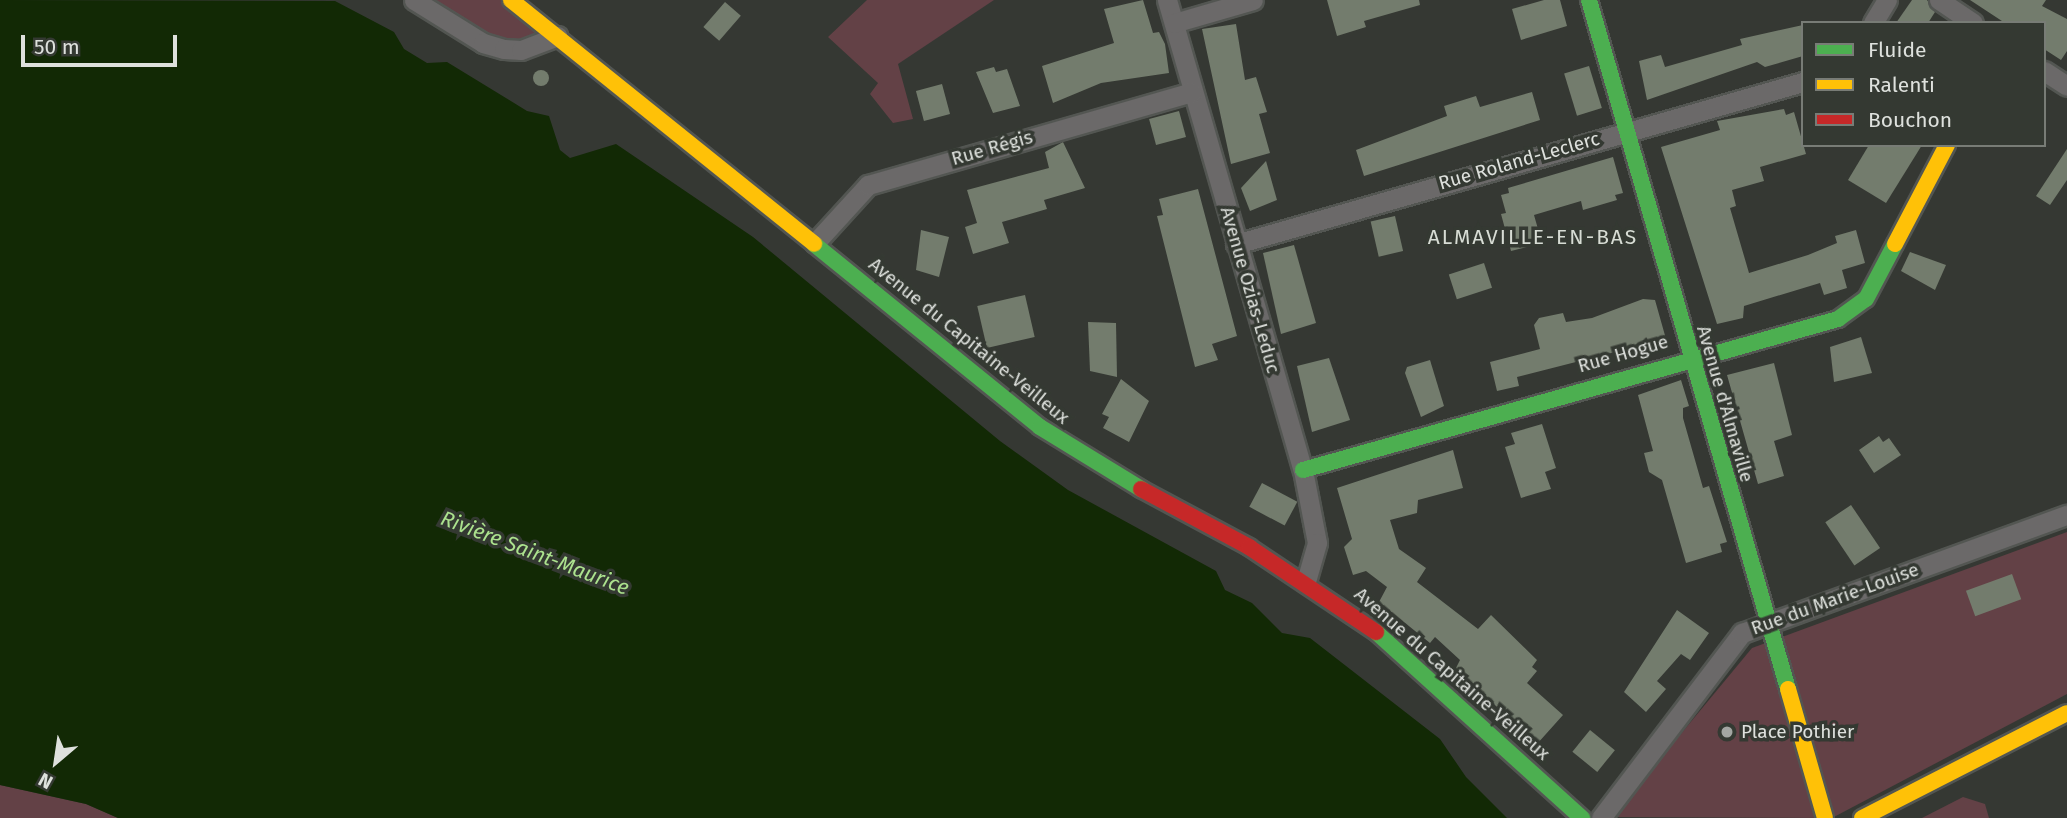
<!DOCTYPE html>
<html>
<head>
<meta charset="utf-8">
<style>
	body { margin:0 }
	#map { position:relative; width:2067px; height:818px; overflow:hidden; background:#353833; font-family:"Fira Sans",sans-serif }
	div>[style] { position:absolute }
	.green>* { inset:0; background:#634146 }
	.water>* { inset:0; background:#122905 }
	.building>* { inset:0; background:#737c6d; transform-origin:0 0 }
	.round { border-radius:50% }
	.roads { filter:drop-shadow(2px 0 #535652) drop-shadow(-2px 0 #535652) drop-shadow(0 2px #535652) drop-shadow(0 -2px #535652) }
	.street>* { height:19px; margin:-9.5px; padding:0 9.5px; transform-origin:9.5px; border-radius:9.5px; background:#6b6969 }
	.fast>* { height:16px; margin:-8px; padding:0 8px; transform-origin:8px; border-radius:8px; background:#4caf50 }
	.slow>* { height:16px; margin:-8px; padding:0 8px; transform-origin:8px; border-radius:8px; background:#ffc107 }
	.jam>* { height:16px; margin:-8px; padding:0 8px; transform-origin:8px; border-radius:8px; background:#c62828 }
	.dots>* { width:19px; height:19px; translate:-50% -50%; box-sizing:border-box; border:4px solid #343932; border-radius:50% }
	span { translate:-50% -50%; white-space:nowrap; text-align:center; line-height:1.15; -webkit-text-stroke:7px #343932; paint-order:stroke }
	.street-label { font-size:19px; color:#dee1dd }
	.poi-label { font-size:19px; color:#dee1dd }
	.left { translate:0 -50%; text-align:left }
	.neighbourhood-label { font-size:21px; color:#d7dcd4; letter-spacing:2px }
	.water-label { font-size:21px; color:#ace28e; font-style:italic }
	.legend { position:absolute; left:1801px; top:21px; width:245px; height:126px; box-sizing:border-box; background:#343932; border:2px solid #787c76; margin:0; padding:9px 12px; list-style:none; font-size:21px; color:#dee1dd }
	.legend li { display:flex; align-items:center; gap:14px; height:35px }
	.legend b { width:35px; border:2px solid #787c76 }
	.north { position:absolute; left:21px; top:727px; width:70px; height:70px; -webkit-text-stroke:5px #343932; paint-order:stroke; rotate:209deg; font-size:19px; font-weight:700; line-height:28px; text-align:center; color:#dee1dd }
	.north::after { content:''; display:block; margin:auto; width:24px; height:32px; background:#dee1dd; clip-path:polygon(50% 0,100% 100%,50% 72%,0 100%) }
	.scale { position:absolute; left:21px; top:35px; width:156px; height:32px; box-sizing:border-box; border:4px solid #dee1dd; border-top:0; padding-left:9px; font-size:21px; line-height:24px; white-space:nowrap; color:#dee1dd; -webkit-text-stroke:5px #343932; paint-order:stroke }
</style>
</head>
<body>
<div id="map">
	<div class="green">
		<div style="clip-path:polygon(414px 0,511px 0,557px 36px,521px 50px)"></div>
		<div style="clip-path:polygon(867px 0,994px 0,898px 64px,913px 119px,893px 123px,870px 94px,878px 83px,828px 37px)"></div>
		<div style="clip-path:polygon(2067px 532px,2067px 694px,1832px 818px,1612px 817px,1752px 648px)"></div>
		<div style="clip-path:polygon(0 785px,86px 804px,118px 818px,0 818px)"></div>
		<div style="clip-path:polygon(1963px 797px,1985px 804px,1989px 818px,1922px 818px)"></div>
	</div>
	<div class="water">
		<div style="clip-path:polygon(0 0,335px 1px,394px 32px,404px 49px,427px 63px,447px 62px,527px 111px,549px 116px,560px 150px,570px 158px,616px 144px,753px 237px,1000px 441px,1068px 490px,1216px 571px,1225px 590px,1252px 603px,1282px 633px,1310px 638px,1440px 739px,1466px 777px,1507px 818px,118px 818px,86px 804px,0 785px)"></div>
	</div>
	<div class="building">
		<div style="clip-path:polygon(1143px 0,1153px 33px,1159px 32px,1165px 44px,1169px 73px,1101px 83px,1053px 103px,1042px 66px,1114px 43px,1104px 9px)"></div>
		<div style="clip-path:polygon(1327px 0,1419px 0,1420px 5px,1364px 21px,1366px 27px,1337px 36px)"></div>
		<div style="clip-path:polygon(1544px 0,1560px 0,1567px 26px,1521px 40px,1512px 9px)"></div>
		<div style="clip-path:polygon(1912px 0,1927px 0,1935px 12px,1928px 23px,1896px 23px)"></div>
		<div style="clip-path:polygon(1970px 0,2046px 0,2042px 6px,2067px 19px,2067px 51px,2061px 60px,2044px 49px,2044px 23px,2005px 23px)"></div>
		<div style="left:725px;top:2px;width:21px;height:33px;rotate:41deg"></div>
		<div style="clip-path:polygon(1236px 24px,1245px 80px,1256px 77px,1267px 112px,1259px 114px,1270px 153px,1231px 164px,1202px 29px)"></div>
		<div style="clip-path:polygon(1803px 25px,1803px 56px,1765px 67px,1757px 62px,1647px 100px,1639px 61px,1661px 55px,1665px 67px,1742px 45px,1740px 39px)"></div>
		<div style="left:1589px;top:66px;width:44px;height:26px;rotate:73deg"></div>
		<div style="clip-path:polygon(994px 67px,996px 72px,1007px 69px,1020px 106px,993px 113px,976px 72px)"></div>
		<div class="round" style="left:533px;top:70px;width:16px;height:16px"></div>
		<div style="left:942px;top:84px;width:31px;height:27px;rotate:75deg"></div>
		<div style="clip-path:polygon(1532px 92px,1540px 120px,1364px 176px,1356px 150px,1447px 116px,1444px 106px,1476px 96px,1480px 107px)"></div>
		<div style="clip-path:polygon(1784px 109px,1786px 115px,1794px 112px,1806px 154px,1760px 167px,1764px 181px,1732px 190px,1736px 206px,1730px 208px,1749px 273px,1808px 255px,1837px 243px,1835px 236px,1856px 230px,1865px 263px,1842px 270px,1847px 288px,1824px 295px,1820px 283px,1744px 306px,1743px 318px,1717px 324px,1661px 147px,1720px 130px,1717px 121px)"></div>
		<div style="left:1179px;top:111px;width:27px;height:31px;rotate:75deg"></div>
		<div style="clip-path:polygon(1063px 142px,1085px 188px,1044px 200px,1047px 209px,1002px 222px,1009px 243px,973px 254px,965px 227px,977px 223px,967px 190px,1049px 168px,1045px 152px)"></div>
		<div style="clip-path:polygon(1869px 145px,1922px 145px,1886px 203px,1848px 180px)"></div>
		<div style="clip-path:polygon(2067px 149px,2067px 180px,2050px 205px,2036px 196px)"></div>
		<div style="clip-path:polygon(1613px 157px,1623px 193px,1615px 195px,1617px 200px,1583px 210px,1581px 201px,1534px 215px,1542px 243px,1511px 251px,1501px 214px,1506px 213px,1501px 195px,1509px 193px,1508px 188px)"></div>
		<div style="clip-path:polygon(1266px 161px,1277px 200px,1250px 211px,1241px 188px)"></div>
		<div style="clip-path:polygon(1198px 189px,1237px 336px,1212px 344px,1218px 360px,1195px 367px,1157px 216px,1163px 215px,1159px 199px)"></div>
		<div style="left:1395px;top:216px;width:36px;height:25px;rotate:77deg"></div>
		<div style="clip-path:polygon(921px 230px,949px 237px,939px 277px,916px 270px)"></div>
		<div style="clip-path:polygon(1294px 245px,1316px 323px,1281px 334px,1263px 253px)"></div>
		<div style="clip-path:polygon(1910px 252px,1946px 265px,1935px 290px,1901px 271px)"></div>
		<div style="left:1484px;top:263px;width:26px;height:37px;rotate:72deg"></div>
		<div style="left:1025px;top:295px;width:43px;height:49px;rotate:77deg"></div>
		<div style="clip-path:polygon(1643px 299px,1655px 300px,1666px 339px,1517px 377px,1519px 386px,1497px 391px,1490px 362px,1540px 349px,1534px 325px,1539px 318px,1563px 313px,1566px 322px,1592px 318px)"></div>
		<div style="clip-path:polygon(1088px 322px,1116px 323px,1117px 377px,1090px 371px)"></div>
		<div style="clip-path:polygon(1861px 337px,1872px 373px,1834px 382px,1830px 347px)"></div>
		<div style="clip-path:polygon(1329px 358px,1350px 420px,1312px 432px,1297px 366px)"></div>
		<div style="clip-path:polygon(1430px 360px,1444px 406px,1421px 417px,1405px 373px,1407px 367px)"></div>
		<div style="clip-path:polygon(1774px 363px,1792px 435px,1774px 441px,1784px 476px,1758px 484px,1727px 375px)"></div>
		<div style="clip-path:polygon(1121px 379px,1149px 401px,1129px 442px,1103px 428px,1109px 417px,1102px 414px)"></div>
		<div style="clip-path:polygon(1681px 380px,1689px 406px,1683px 408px,1683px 418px,1703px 488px,1709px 486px,1727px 542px,1720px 544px,1722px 552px,1686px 563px,1662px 480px,1649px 472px,1644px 453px,1653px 451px,1638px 395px)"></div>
		<div style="clip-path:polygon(1542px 424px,1556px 468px,1545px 472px,1551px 489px,1521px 498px,1505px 447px,1515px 444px,1511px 433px)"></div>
		<div style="clip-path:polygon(1879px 436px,1883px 442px,1889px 438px,1901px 455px,1874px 473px,1859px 450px)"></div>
		<div style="clip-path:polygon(1453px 450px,1463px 488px,1418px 500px,1417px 513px,1390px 520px,1399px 549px,1426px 568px,1417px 582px,1478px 629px,1491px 615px,1537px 660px,1532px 667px,1537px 671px,1527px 683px,1563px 715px,1537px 744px,1513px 728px,1516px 725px,1456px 668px,1460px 660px,1435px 637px,1430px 643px,1379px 602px,1387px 587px,1366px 571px,1353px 575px,1344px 547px,1352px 539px,1337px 488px)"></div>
		<div style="left:1262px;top:483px;width:40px;height:27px;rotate:28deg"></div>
		<div style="left:1851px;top:505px;width:52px;height:31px;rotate:56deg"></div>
		<div style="left:2012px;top:574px;width:27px;height:49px;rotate:70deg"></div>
		<div style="clip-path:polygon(1677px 610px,1709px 633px,1690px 660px,1681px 654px,1657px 681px,1666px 689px,1646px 712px,1624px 692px)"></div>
		<div style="left:1590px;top:730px;width:32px;height:28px;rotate:39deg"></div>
	</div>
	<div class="roads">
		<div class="street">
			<div style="left:414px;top:0;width:81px;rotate:31.9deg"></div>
			<div style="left:483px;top:43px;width:22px;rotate:16deg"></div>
			<div style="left:504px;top:49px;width:17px;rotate:3deg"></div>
			<div style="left:521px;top:50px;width:39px;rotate:-21deg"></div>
			<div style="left:1167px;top:0;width:489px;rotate:73.9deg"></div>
			<div style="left:1303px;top:470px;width:74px;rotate:79.1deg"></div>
			<div style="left:1317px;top:543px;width:40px;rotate:106deg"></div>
			<div style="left:1939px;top:0;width:41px;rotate:34.1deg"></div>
			<div style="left:1174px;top:23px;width:82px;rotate:-16.2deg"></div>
			<div style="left:1873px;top:23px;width:27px;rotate:-59deg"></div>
			<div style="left:2044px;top:71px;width:27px;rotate:33deg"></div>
			<div style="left:815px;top:243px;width:79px;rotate:-47.6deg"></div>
			<div style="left:868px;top:185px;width:337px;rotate:-16deg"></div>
			<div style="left:1236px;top:244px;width:590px;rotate:-15.95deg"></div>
			<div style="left:1601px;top:818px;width:233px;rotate:-52.7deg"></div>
			<div style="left:1742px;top:633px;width:346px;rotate:-20deg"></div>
		</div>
		<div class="fast">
			<div style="left:1589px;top:0;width:717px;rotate:73.89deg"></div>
			<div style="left:814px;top:244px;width:291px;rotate:39deg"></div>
			<div style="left:1040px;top:427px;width:119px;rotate:31.5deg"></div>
			<div style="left:1303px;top:470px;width:556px;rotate:-15.76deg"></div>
			<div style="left:1838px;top:319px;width:34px;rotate:-36deg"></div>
			<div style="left:1866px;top:299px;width:62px;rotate:-62.2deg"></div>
			<div style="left:1376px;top:632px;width:278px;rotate:42.1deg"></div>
		</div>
		<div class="slow">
			<div style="left:511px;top:0;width:389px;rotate:38.8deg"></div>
			<div style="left:1895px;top:244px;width:112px;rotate:-62.3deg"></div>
			<div style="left:1788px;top:689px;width:134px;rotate:74deg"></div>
			<div style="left:1862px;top:818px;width:230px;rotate:-27.1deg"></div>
		</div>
		<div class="jam">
			<div style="left:1141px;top:489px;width:123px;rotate:28.2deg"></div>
			<div style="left:1249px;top:547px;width:153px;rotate:33.8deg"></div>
		</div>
	</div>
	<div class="dots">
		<div style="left:1727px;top:732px;background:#a3a6a2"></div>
	</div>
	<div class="street-label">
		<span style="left:992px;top:148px;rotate:-16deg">Rue Régis</span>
		<span style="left:1519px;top:161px;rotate:-16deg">Rue Roland-Leclerc</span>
		<span style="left:1250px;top:290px;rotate:74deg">Avenue Ozias-Leduc</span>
		<span style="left:969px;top:341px;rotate:39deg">Avenue du Capitaine-Veilleux</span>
		<span style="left:1623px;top:354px;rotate:-16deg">Rue Hogue</span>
		<span style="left:1725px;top:404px;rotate:74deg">Avenue d'Almaville</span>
		<span style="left:1835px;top:599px;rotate:-20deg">Rue du Marie-Louise</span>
		<span style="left:1452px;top:674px;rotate:41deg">Avenue du Capitaine-Veilleux</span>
	</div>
	<div class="poi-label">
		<span class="left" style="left:1741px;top:732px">Place Pothier</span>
	</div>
	<div class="neighbourhood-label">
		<span style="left:1533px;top:237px">ALMAVILLE-EN-BAS</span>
	</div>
	<div class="water-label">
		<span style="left:535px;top:553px;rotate:21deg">Rivière Saint-Maurice</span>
	</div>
	<ul class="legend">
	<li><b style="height:9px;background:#4caf50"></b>Fluide</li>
	<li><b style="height:9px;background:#ffc107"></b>Ralenti</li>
	<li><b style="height:9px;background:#c62828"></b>Bouchon</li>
	</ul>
	<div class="north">N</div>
	<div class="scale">50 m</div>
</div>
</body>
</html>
